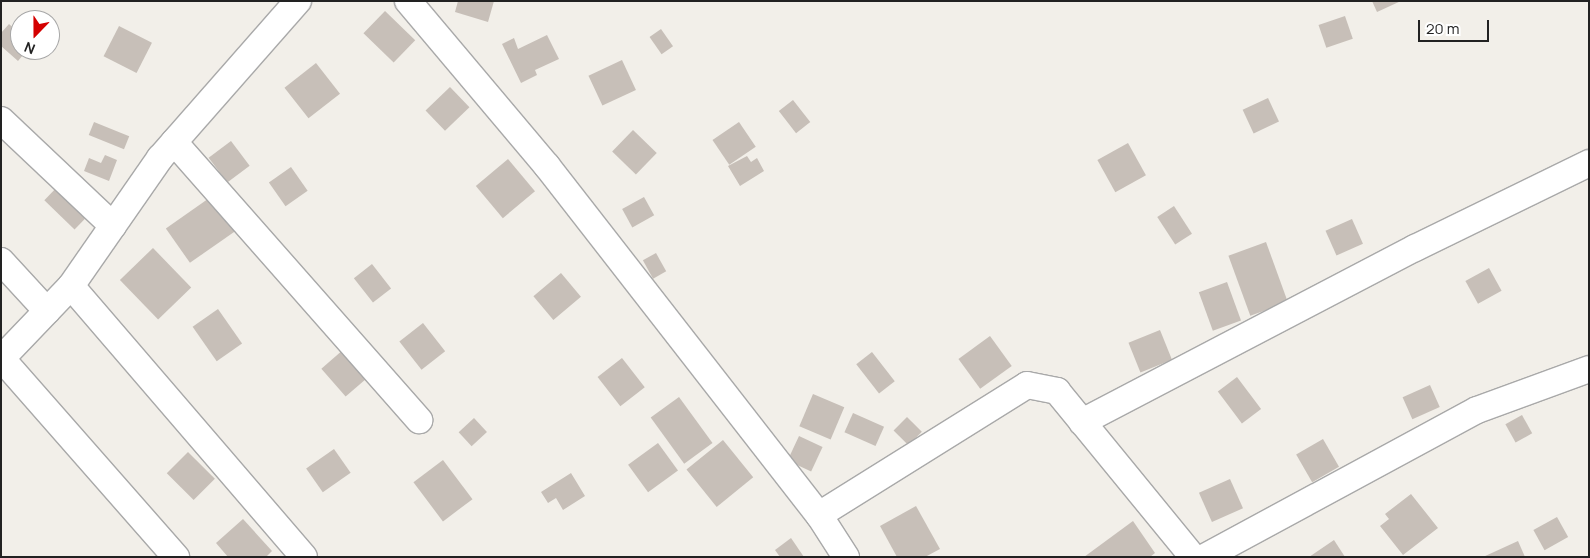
<!DOCTYPE html>
<html>
<head>
<meta charset="utf-8">
<style>
	body { margin:0 }
	#map { position:relative; width:1590px; height:558px; overflow:hidden; background:#f2efe9; font-family:Manrope,sans-serif }
	div>[style] { position:absolute }
	.building>* { inset:0; background:#c7bfb8; transform-origin:0 0 }
	.roads { filter:drop-shadow(1px 0 #a9a9a9) drop-shadow(-1px 0 #a9a9a9) drop-shadow(0 1px #a9a9a9) drop-shadow(0 -1px #a9a9a9) }
	.street>* { height:26px; margin:-13px; padding:0 13px; transform-origin:13px; border-radius:13px; background:#fff }
	span { translate:-50% -50%; white-space:nowrap; text-align:center; line-height:1.15; -webkit-text-stroke:4px #fff; paint-order:stroke }
	.frame { position:absolute; inset:0; border:2px solid #222; pointer-events:none }
	.north { position:absolute; left:10px; top:10px; width:50px; height:50px; box-sizing:border-box; background:#fff; border:1px solid #a7a7a7; border-radius:50%; rotate:202deg; font-size:14px; font-weight:700; line-height:20px; text-align:center; color:#222 }
	.north::after { content:''; display:block; margin:auto; width:18px; height:22px; background:#d40000; clip-path:polygon(50% 0,100% 100%,50% 72%,0 100%) }
	.scale { position:absolute; left:1418px; top:20px; width:71px; height:22px; box-sizing:border-box; border:2px solid #222; border-top:0; padding-left:6px; font-size:15px; line-height:18px; white-space:nowrap; color:#222; -webkit-text-stroke:4px #fff; paint-order:stroke }
</style>
</head>
<body>
<div id="map">
	<div class="building">
		<div style="clip-path:polygon(458px 1px,494px 1px,488px 22px,455px 12px)"></div>
		<div style="clip-path:polygon(1372px 1px,1401px 1px,1377px 12px)"></div>
		<div style="left:385px;top:11px;width:42px;height:31px;rotate:44deg"></div>
		<div style="left:1345px;top:16px;width:24px;height:28px;rotate:71deg"></div>
		<div style="clip-path:polygon(9px 24px,20px 34px,20px 50px,27px 50px,18px 61px,1px 46px,1px 33px)"></div>
		<div style="left:119px;top:26px;width:37px;height:34px;rotate:27deg"></div>
		<div style="left:661px;top:29px;width:21px;height:14px;rotate:55deg"></div>
		<div style="clip-path:polygon(547px 35px,559px 59px,535px 70px,537px 75px,521px 83px,502px 44px,514px 38px,518px 49px)"></div>
		<div style="left:622px;top:60px;width:33px;height:37px;rotate:65deg"></div>
		<div style="left:316px;top:63px;width:39px;height:40px;rotate:52deg"></div>
		<div style="left:450px;top:87px;width:28px;height:34px;rotate:46deg"></div>
		<div style="left:1268px;top:98px;width:26px;height:28px;rotate:65deg"></div>
		<div style="left:793px;top:100px;width:28px;height:18px;rotate:52deg"></div>
		<div style="left:94px;top:122px;width:38px;height:14px;rotate:22deg"></div>
		<div style="left:739px;top:122px;width:30px;height:32px;rotate:56deg"></div>
		<div style="left:633px;top:130px;width:33px;height:30px;rotate:44deg"></div>
		<div style="left:231px;top:141px;width:31px;height:28px;rotate:53deg"></div>
		<div style="left:1128px;top:143px;width:37px;height:35px;rotate:61deg"></div>
		<div style="clip-path:polygon(105px 155px,117px 160px,109px 181px,84px 171px,89px 158px,101px 163px)"></div>
		<div style="clip-path:polygon(747px 156px,751px 162px,757px 158px,764px 171px,740px 186px,728px 166px)"></div>
		<div style="left:508px;top:159px;width:42px;height:42px;rotate:50deg"></div>
		<div style="left:291px;top:167px;width:29px;height:27px;rotate:55deg"></div>
		<div style="left:61px;top:183px;width:42px;height:24px;rotate:44deg"></div>
		<div style="left:215px;top:194px;width:42px;height:60px;rotate:55deg"></div>
		<div style="left:644px;top:197px;width:21px;height:25px;rotate:61deg"></div>
		<div style="left:1174px;top:206px;width:33px;height:20px;rotate:57deg"></div>
		<div style="left:1352px;top:219px;width:27px;height:29px;rotate:66deg"></div>
		<div style="left:1266px;top:242px;width:64px;height:40px;rotate:70deg"></div>
		<div style="left:153px;top:248px;width:55px;height:46px;rotate:46deg"></div>
		<div style="left:656px;top:253px;width:21px;height:15px;rotate:61deg"></div>
		<div style="left:372px;top:264px;width:31px;height:23px;rotate:52deg"></div>
		<div style="left:1489px;top:268px;width:26px;height:27px;rotate:61deg"></div>
		<div style="left:561px;top:273px;width:31px;height:36px;rotate:50deg"></div>
		<div style="left:1227px;top:282px;width:41px;height:30px;rotate:70deg"></div>
		<div style="left:218px;top:309px;width:42px;height:31px;rotate:55deg"></div>
		<div style="left:423px;top:323px;width:36px;height:30px;rotate:52deg"></div>
		<div style="left:1160px;top:330px;width:32px;height:34px;rotate:68deg"></div>
		<div style="left:990px;top:336px;width:37px;height:39px;rotate:54deg"></div>
		<div style="left:344px;top:349px;width:37px;height:30px;rotate:49deg"></div>
		<div style="left:872px;top:352px;width:37px;height:20px;rotate:52deg"></div>
		<div style="left:622px;top:358px;width:37px;height:31px;rotate:52deg"></div>
		<div style="left:1237px;top:377px;width:40px;height:24px;rotate:53deg"></div>
		<div style="left:1430px;top:385px;width:24px;height:30px;rotate:66deg"></div>
		<div style="left:813px;top:394px;width:34px;height:35px;rotate:23deg"></div>
		<div style="left:679px;top:397px;width:57px;height:35px;rotate:54deg"></div>
		<div style="left:853px;top:413px;width:34px;height:21px;rotate:24deg"></div>
		<div style="left:1522px;top:415px;width:21px;height:19px;rotate:61deg"></div>
		<div style="left:907px;top:417px;width:21px;height:19px;rotate:45deg"></div>
		<div style="left:474px;top:418px;width:19px;height:21px;rotate:47deg"></div>
		<div style="left:799px;top:436px;width:26px;height:27px;rotate:25deg"></div>
		<div style="left:1323px;top:439px;width:32px;height:31px;rotate:60deg"></div>
		<div style="left:723px;top:440px;width:48px;height:47px;rotate:51deg"></div>
		<div style="left:658px;top:443px;width:34px;height:37px;rotate:54deg"></div>
		<div style="left:334px;top:449px;width:29px;height:34px;rotate:55deg"></div>
		<div style="left:188px;top:452px;width:38px;height:30px;rotate:45deg"></div>
		<div style="left:443px;top:460px;width:49px;height:37px;rotate:53deg"></div>
		<div style="clip-path:polygon(571px 473px,585px 496px,563px 510px,556px 498px,548px 503px,541px 492px)"></div>
		<div style="left:1230px;top:479px;width:32px;height:34px;rotate:66deg"></div>
		<div style="clip-path:polygon(1411px 494px,1438px 528px,1403px 555px,1380px 526px,1389px 519px,1385px 514px)"></div>
		<div style="clip-path:polygon(916px 506px,940px 549px,925px 557px,897px 557px,880px 526px)"></div>
		<div style="left:1557px;top:517px;width:23px;height:27px;rotate:61deg"></div>
		<div style="clip-path:polygon(243px 519px,272px 551px,266px 557px,228px 557px,216px 543px)"></div>
		<div style="clip-path:polygon(1133px 521px,1155px 553px,1150px 557px,1084px 557px)"></div>
		<div style="clip-path:polygon(791px 538px,804px 557px,780px 557px,775px 550px)"></div>
		<div style="clip-path:polygon(1334px 540px,1345px 557px,1309px 557px)"></div>
		<div style="clip-path:polygon(1518px 541px,1525px 557px,1483px 557px)"></div>
	</div>
	<div class="roads">
		<div class="street">
			<div style="left:408px;top:1px;width:216px;rotate:49.9deg"></div>
			<div style="left:547px;top:166px;width:442px;rotate:52.1deg"></div>
			<div style="left:1px;top:120px;width:154px;rotate:43.4deg"></div>
			<div style="left:174px;top:142px;width:371px;rotate:48.6deg"></div>
			<div style="left:1px;top:261px;width:68px;rotate:47.4deg"></div>
			<div style="left:71px;top:286px;width:357px;rotate:49.3deg"></div>
			<div style="left:1px;top:359px;width:101px;rotate:-46.2deg"></div>
			<div style="left:71px;top:286px;width:156px;rotate:-55.2deg"></div>
			<div style="left:160px;top:158px;width:209px;rotate:-48.7deg"></div>
			<div style="left:2px;top:359px;width:264px;rotate:48.7deg"></div>
			<div style="left:1082px;top:422px;width:376px;rotate:-27.6deg"></div>
			<div style="left:1415px;top:248px;width:194px;rotate:-26deg"></div>
			<div style="left:846px;top:557px;width:50px;rotate:-122.7deg"></div>
			<div style="left:819px;top:515px;width:245px;rotate:-32deg"></div>
			<div style="left:1027px;top:385px;width:31px;rotate:11deg"></div>
			<div style="left:1057px;top:391px;width:215px;rotate:50.7deg"></div>
			<div style="left:1205px;top:557px;width:309px;rotate:-28.4deg"></div>
			<div style="left:1477px;top:410px;width:119px;rotate:-20.1deg"></div>
		</div>
	</div>
	<div class="frame"></div>
	<div class="north">N</div>
	<div class="scale">20 m</div>
</div>
</body>
</html>
